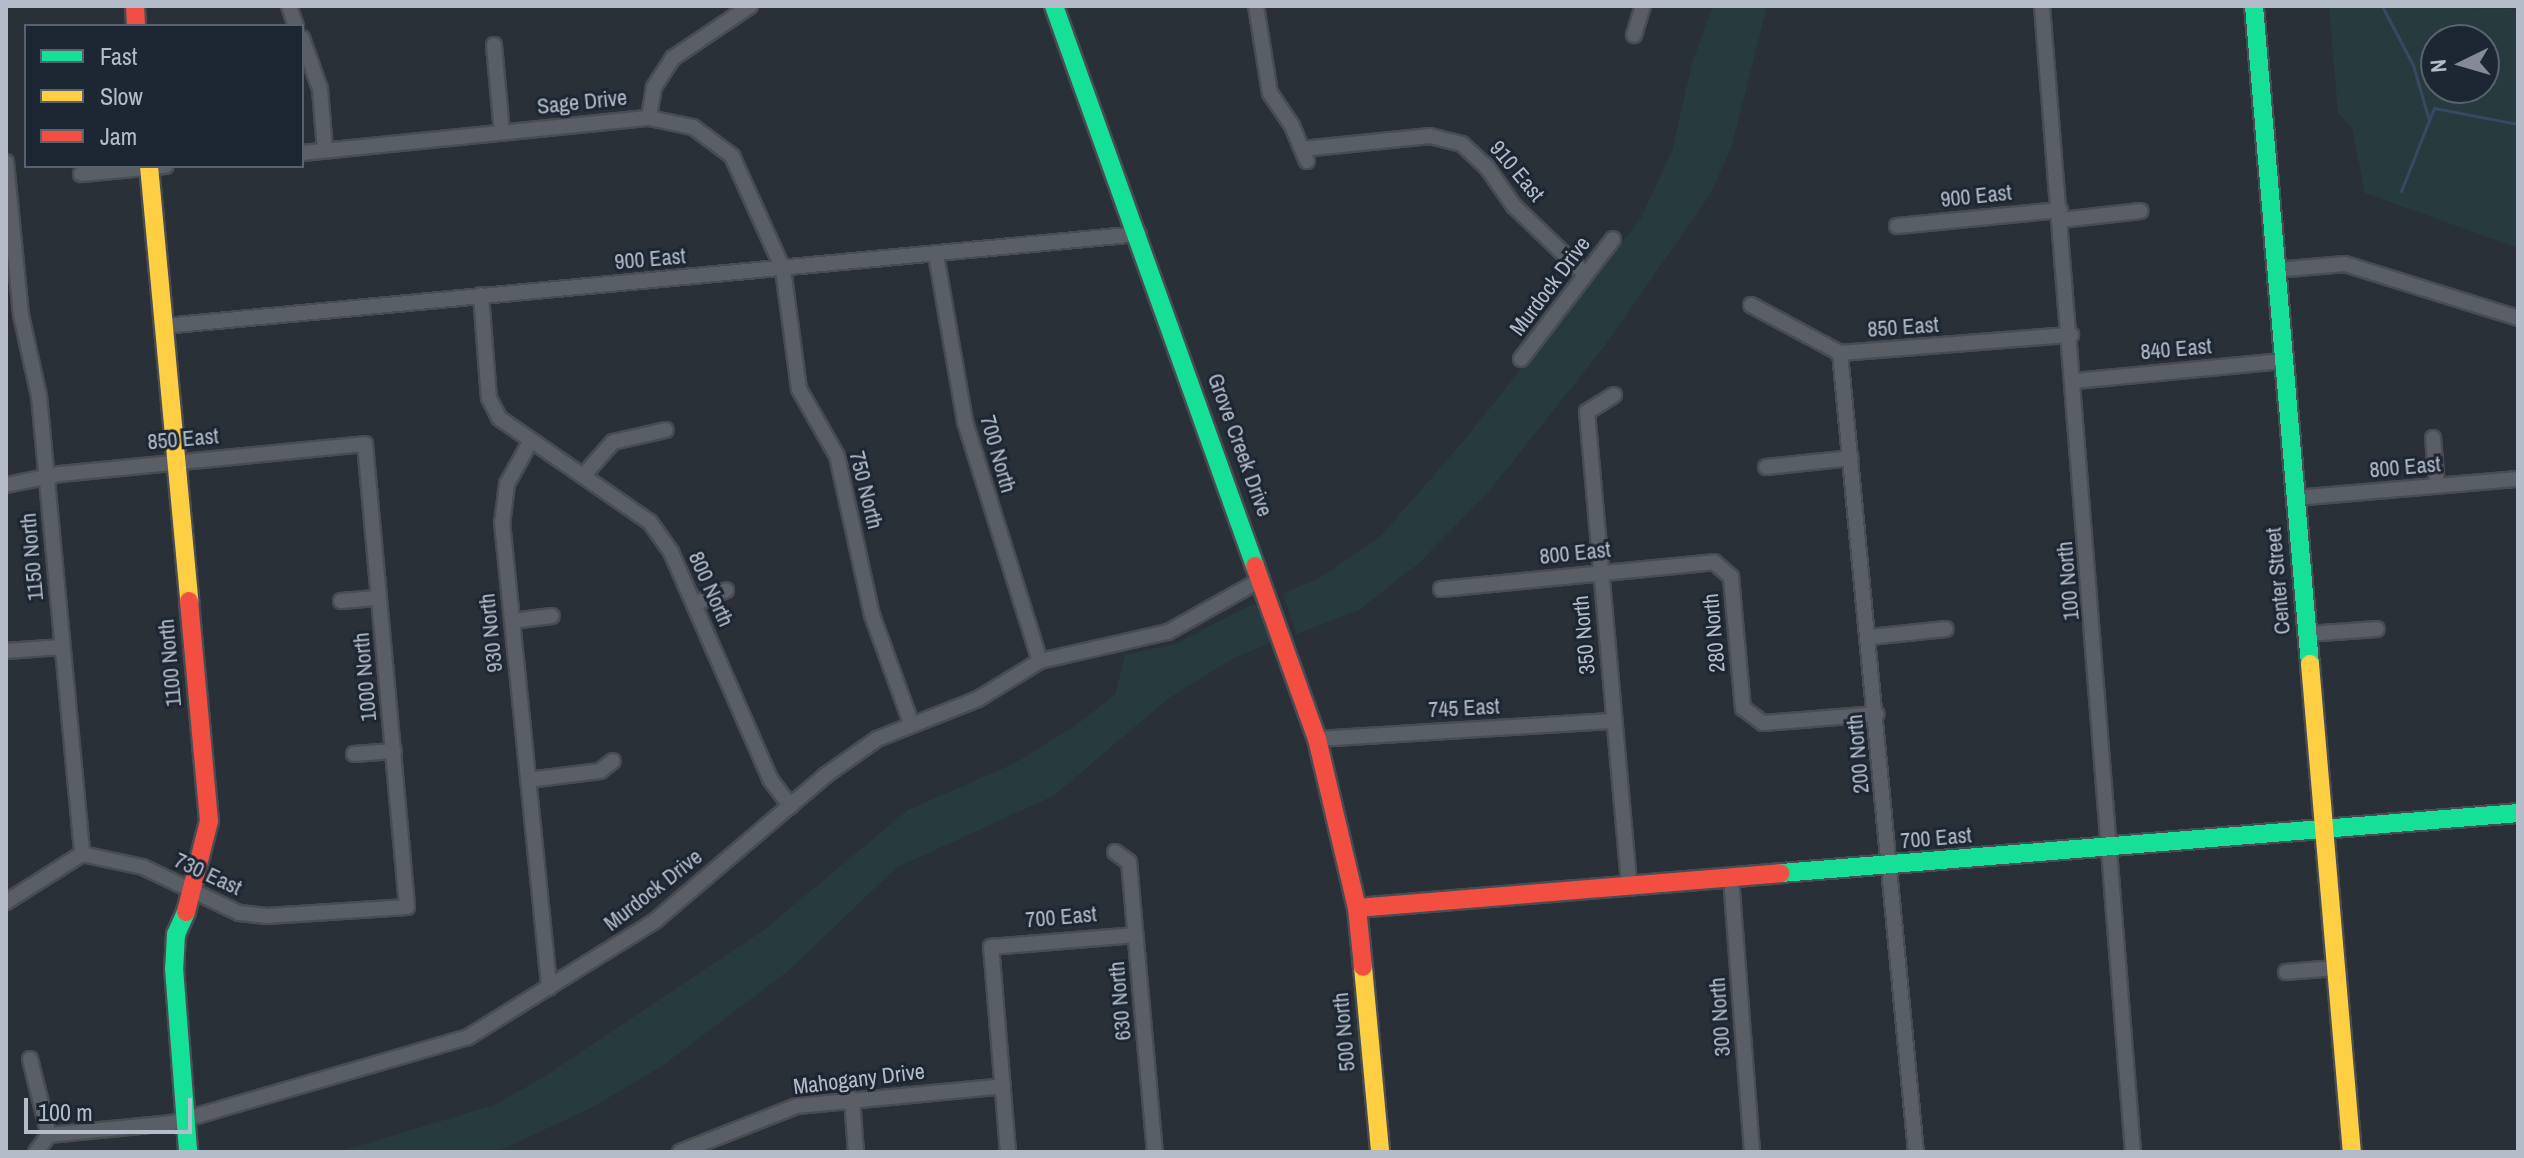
<!DOCTYPE html>
<html>
<head>
<meta charset="utf-8">
<style>
	body { margin:0 }
	#map { position:relative; width:2524px; height:1158px; overflow:hidden; background:#2a3038; font-family:"Archivo Narrow",sans-serif }
	div>[style] { position:absolute }
	.green>* { inset:0; background:#273a3e }
	.stream>* { height:3px; margin:-1.5px; padding:0 1.5px; transform-origin:1.5px; border-radius:1.5px; background:#384963 }
	.roads { filter:drop-shadow(2px 0 #484c53) drop-shadow(-2px 0 #484c53) drop-shadow(0 2px #484c53) drop-shadow(0 -2px #484c53) }
	.street>* { height:14px; margin:-7px; padding:0 7px; transform-origin:7px; border-radius:7px; background:#5a5e66 }
	.fast>* { height:18px; margin:-9px; padding:0 9px; transform-origin:9px; border-radius:9px; background:#16e098 }
	.slow>* { height:18px; margin:-9px; padding:0 9px; transform-origin:9px; border-radius:9px; background:#ffcf43 }
	.jam>* { height:18px; margin:-9px; padding:0 9px; transform-origin:9px; border-radius:9px; background:#f24e42 }
	span { translate:-50% -50%; white-space:nowrap; text-align:center; line-height:1.15; -webkit-text-stroke:6px #1d2633; paint-order:stroke }
	.street-label { font-size:22px; color:#b4bcc9 }
	.frame { position:absolute; inset:0; border:8px solid #b4bcc9; pointer-events:none }
	.legend { position:absolute; left:24px; top:24px; width:280px; height:144px; box-sizing:border-box; background:#1d2633; border:2px solid #59626f; margin:0; padding:10px 14px; list-style:none; font-size:24px; color:#b4bcc9 }
	.legend li { display:flex; align-items:center; gap:16px; height:40px }
	.legend b { width:40px; border:2px solid #59626f }
	.north { position:absolute; left:2420px; top:24px; width:80px; height:80px; box-sizing:border-box; background:#1d2633; border:2px solid #59626f; border-radius:50%; rotate:265deg; font-size:22px; font-weight:700; line-height:32px; text-align:center; color:#b4bcc9 }
	.north::after { content:''; display:block; margin:auto; width:28px; height:36px; background:#848b96; clip-path:polygon(50% 0,100% 100%,50% 72%,0 100%) }
	.scale { position:absolute; left:24px; top:1098px; width:168px; height:36px; box-sizing:border-box; border:4px solid #b4bcc9; border-top:0; padding-left:10px; font-size:24px; line-height:28px; white-space:nowrap; color:#b4bcc9; -webkit-text-stroke:6px #1d2633; paint-order:stroke }
</style>
</head>
<body>
<div id="map">
	<div class="green">
		<div style="clip-path:polygon(1713px 6px,1767px 6px,1732px 145px,1711px 193px,1603px 348px,1490px 490px,1420px 562px,1359px 610px,1296px 634px,1283px 593px,1316px 580px,1380px 537px,1467px 437px,1641px 218px,1672px 151px,1692px 63px)"></div>
		<div style="clip-path:polygon(evenodd,2329px 6px,2518px 9px,2518px 248px,2365px 193px,2352px 128px,2338px 113px,2329px 6px,2436px 40px,2484px 40px,2484px 88px,2436px 88px,2436px 40px)"></div>
		<div style="clip-path:polygon(1253px 604px,1261px 608px,1273px 642px,1232px 659px,1169px 698px,1053px 796px,896px 868px,788px 971px,662px 1066px,593px 1107px,496px 1152px,338px 1152px,494px 1105px,544px 1077px,764px 930px,908px 810px,1013px 764px,1076px 725px,1115px 695px,1125px 655px,1175px 644px)"></div>
	</div>
	<div class="stream">
		<div style="left:2382px;top:6px;width:67px;rotate:62.3deg"></div>
		<div style="left:2413px;top:65px;width:57px;rotate:73.8deg"></div>
		<div style="left:2401px;top:191px;width:89px;rotate:-68.3deg"></div>
		<div style="left:2434px;top:108px;width:86px;rotate:10.8deg"></div>
	</div>
	<div class="roads">
		<div class="street">
			<div style="left:289px;top:6px;width:21px;rotate:71deg"></div>
			<div style="left:1256px;top:6px;width:88px;rotate:80.9deg"></div>
			<div style="left:1270px;top:93px;width:40px;rotate:56deg"></div>
			<div style="left:1292px;top:126px;width:38px;rotate:67deg"></div>
			<div style="left:2042px;top:6px;width:1150px;rotate:85.46deg"></div>
			<div style="left:1634px;top:35px;width:30px;rotate:-73deg"></div>
			<div style="left:302px;top:38px;width:54px;rotate:70.6deg"></div>
			<div style="left:320px;top:89px;width:61px;rotate:85.3deg"></div>
			<div style="left:494px;top:45px;width:88px;rotate:84.8deg"></div>
			<div style="left:649px;top:118px;width:31px;rotate:-81deg"></div>
			<div style="left:654px;top:87px;width:35px;rotate:-57deg"></div>
			<div style="left:673px;top:58px;width:93px;rotate:-34deg"></div>
			<div style="left:1302px;top:149px;width:129px;rotate:-5.8deg"></div>
			<div style="left:1430px;top:136px;width:33px;rotate:14deg"></div>
			<div style="left:1462px;top:144px;width:33px;rotate:43deg"></div>
			<div style="left:1486px;top:166px;width:49px;rotate:55deg"></div>
			<div style="left:1514px;top:206px;width:98px;rotate:43.8deg"></div>
			<div style="left:302px;top:153px;width:349px;rotate:-5.8deg"></div>
			<div style="left:649px;top:118px;width:45px;rotate:11.6deg"></div>
			<div style="left:693px;top:127px;width:49px;rotate:36.6deg"></div>
			<div style="left:732px;top:156px;width:124px;rotate:65.7deg"></div>
			<div style="left:783px;top:269px;width:121px;rotate:82.4deg"></div>
			<div style="left:799px;top:389px;width:77px;rotate:60.4deg"></div>
			<div style="left:837px;top:456px;width:163px;rotate:77.6deg"></div>
			<div style="left:872px;top:615px;width:115px;rotate:70.1deg"></div>
			<div style="left:6px;top:162px;width:154px;rotate:84.4deg"></div>
			<div style="left:21px;top:315px;width:83px;rotate:77.5deg"></div>
			<div style="left:39px;top:396px;width:460px;rotate:84.6deg"></div>
			<div style="left:81px;top:174px;width:85px;rotate:-5.4deg"></div>
			<div style="left:2061px;top:220px;width:80px;rotate:-6.5deg"></div>
			<div style="left:1897px;top:226px;width:164px;rotate:-5.6deg"></div>
			<div style="left:936px;top:255px;width:169px;rotate:80.1deg"></div>
			<div style="left:965px;top:422px;width:250px;rotate:72.6deg"></div>
			<div style="left:2276px;top:270px;width:69px;rotate:-5deg"></div>
			<div style="left:2345px;top:264px;width:181px;rotate:17.3deg"></div>
			<div style="left:481px;top:295px;width:103px;rotate:85.6deg"></div>
			<div style="left:489px;top:398px;width:22px;rotate:63deg"></div>
			<div style="left:499px;top:418px;width:183px;rotate:34.6deg"></div>
			<div style="left:650px;top:522px;width:37px;rotate:55deg"></div>
			<div style="left:671px;top:552px;width:248px;rotate:66.4deg"></div>
			<div style="left:770px;top:779px;width:34px;rotate:53deg"></div>
			<div style="left:1751px;top:305px;width:101px;rotate:28.3deg"></div>
			<div style="left:1840px;top:353px;width:232px;rotate:-4.5deg"></div>
			<div style="left:164px;top:326px;width:979px;rotate:-5.39deg"></div>
			<div style="left:1840px;top:353px;width:803px;rotate:84.57deg"></div>
			<div style="left:1521px;top:359px;width:151px;rotate:-52.5deg"></div>
			<div style="left:2074px;top:381px;width:210px;rotate:-5.5deg"></div>
			<div style="left:1614px;top:395px;width:32px;rotate:148deg"></div>
			<div style="left:1587px;top:412px;width:476px;rotate:84.9deg"></div>
			<div style="left:2433px;top:438px;width:48px;rotate:85.2deg"></div>
			<div style="left:530px;top:442px;width:48px;rotate:118.7deg"></div>
			<div style="left:507px;top:484px;width:38px;rotate:97deg"></div>
			<div style="left:502px;top:522px;width:468px;rotate:84.2deg"></div>
			<div style="left:1766px;top:467px;width:85px;rotate:-6deg"></div>
			<div style="left:583px;top:476px;width:45px;rotate:-48.6deg"></div>
			<div style="left:613px;top:442px;width:54px;rotate:-12.8deg"></div>
			<div style="left:6px;top:485px;width:55px;rotate:-11.5deg"></div>
			<div style="left:60px;top:474px;width:306px;rotate:-5.6deg"></div>
			<div style="left:365px;top:444px;width:465px;rotate:84.8deg"></div>
			<div style="left:407px;top:907px;width:140px;rotate:176.3deg"></div>
			<div style="left:267px;top:916px;width:28px;rotate:-174deg"></div>
			<div style="left:239px;top:913px;width:106px;rotate:-154.4deg"></div>
			<div style="left:143px;top:867px;width:62px;rotate:-168deg"></div>
			<div style="left:82px;top:854px;width:90px;rotate:147.7deg"></div>
			<div style="left:2295px;top:498px;width:224px;rotate:-4.9deg"></div>
			<div style="left:1441px;top:589px;width:274px;rotate:-5.6deg"></div>
			<div style="left:1714px;top:562px;width:23px;rotate:41deg"></div>
			<div style="left:1731px;top:577px;width:132px;rotate:84.8deg"></div>
			<div style="left:1743px;top:708px;width:25px;rotate:37deg"></div>
			<div style="left:1763px;top:723px;width:114px;rotate:-4.5deg"></div>
			<div style="left:341px;top:601px;width:38px;rotate:-5deg"></div>
			<div style="left:695px;top:604px;width:34px;rotate:-24deg"></div>
			<div style="left:512px;top:621px;width:40px;rotate:-7.1deg"></div>
			<div style="left:2307px;top:634px;width:70px;rotate:-4.1deg"></div>
			<div style="left:1870px;top:637px;width:76px;rotate:-6deg"></div>
			<div style="left:6px;top:651px;width:56px;rotate:-4.1deg"></div>
			<div style="left:1317px;top:739px;width:298px;rotate:-3.5deg"></div>
			<div style="left:354px;top:754px;width:40px;rotate:-4.3deg"></div>
			<div style="left:528px;top:780px;width:73px;rotate:-7.1deg"></div>
			<div style="left:600px;top:771px;width:16px;rotate:-38deg"></div>
			<div style="left:1115px;top:852px;width:17px;rotate:36deg"></div>
			<div style="left:1129px;top:862px;width:291px;rotate:84.9deg"></div>
			<div style="left:1731px;top:878px;width:275px;rotate:85.6deg"></div>
			<div style="left:2286px;top:972px;width:49px;rotate:-4.7deg"></div>
			<div style="left:30px;top:1059px;width:78px;rotate:76deg"></div>
			<div style="left:852px;top:1099px;width:53px;rotate:85.7deg"></div>
			<div style="left:36px;top:1152px;width:21px;rotate:-53deg"></div>
			<div style="left:49px;top:1135px;width:124px;rotate:-5.6deg"></div>
			<div style="left:172px;top:1123px;width:308px;rotate:-16.2deg"></div>
			<div style="left:468px;top:1037px;width:220px;rotate:-31.8deg"></div>
			<div style="left:655px;top:921px;width:225px;rotate:-40.5deg"></div>
			<div style="left:826px;top:775px;width:62px;rotate:-35.2deg"></div>
			<div style="left:877px;top:739px;width:109px;rotate:-21.6deg"></div>
			<div style="left:978px;top:699px;width:73px;rotate:-31.5deg"></div>
			<div style="left:1040px;top:661px;width:131px;rotate:-12.8deg"></div>
			<div style="left:1168px;top:632px;width:108px;rotate:-29.4deg"></div>
			<div style="left:680px;top:1152px;width:126px;rotate:-21.5deg"></div>
			<div style="left:797px;top:1106px;width:207px;rotate:-5.5deg"></div>
			<div style="left:1008px;top:1152px;width:206px;rotate:-94.7deg"></div>
			<div style="left:991px;top:947px;width:145px;rotate:-4.7deg"></div>
		</div>
		<div class="fast">
			<div style="left:1054px;top:6px;width:595px;rotate:70.26deg"></div>
			<div style="left:2254px;top:6px;width:660px;rotate:85.14deg"></div>
			<div style="left:1781px;top:873px;width:739px;rotate:-4.65deg"></div>
			<div style="left:186px;top:912px;width:24px;rotate:114deg"></div>
			<div style="left:176px;top:934px;width:34px;rotate:93deg"></div>
			<div style="left:174px;top:968px;width:185px;rotate:85.6deg"></div>
		</div>
		<div class="slow">
			<div style="left:149px;top:166px;width:437px;rotate:84.7deg"></div>
			<div style="left:2310px;top:664px;width:490px;rotate:85.1deg"></div>
			<div style="left:1363px;top:967px;width:186px;rotate:84.7deg"></div>
		</div>
		<div class="jam">
			<div style="left:135px;top:6px;width:20px;rotate:87deg"></div>
			<div style="left:1255px;top:566px;width:184px;rotate:70.3deg"></div>
			<div style="left:1317px;top:739px;width:174px;rotate:76.7deg"></div>
			<div style="left:1357px;top:908px;width:59px;rotate:84.2deg"></div>
			<div style="left:1357px;top:908px;width:425px;rotate:-4.7deg"></div>
			<div style="left:186px;top:912px;width:94px;rotate:-75.8deg"></div>
			<div style="left:209px;top:821px;width:221px;rotate:-95.2deg"></div>
		</div>
	</div>
	<div class="street-label">
		<span style="left:582px;top:102px;rotate:-6deg">Sage Drive</span>
		<span style="left:1517px;top:171px;rotate:50deg">910 East</span>
		<span style="left:1976px;top:196px;rotate:-6deg">900 East</span>
		<span style="left:650px;top:259px;rotate:-5deg">900 East</span>
		<span style="left:1550px;top:286px;rotate:-53deg">Murdock Drive</span>
		<span style="left:1903px;top:327px;rotate:-4deg">850 East</span>
		<span style="left:2176px;top:349px;rotate:-5deg">840 East</span>
		<span style="left:183px;top:439px;rotate:-5deg">850 East</span>
		<span style="left:1240px;top:445px;rotate:70deg">Grove Creek Drive</span>
		<span style="left:998px;top:454px;rotate:74deg">700 North</span>
		<span style="left:2405px;top:467px;rotate:-5deg">800 East</span>
		<span style="left:866px;top:490px;rotate:76deg">750 North</span>
		<span style="left:1575px;top:553px;rotate:-6deg">800 East</span>
		<span style="left:32px;top:557px;rotate:-95deg">1150 North</span>
		<span style="left:2068px;top:581px;rotate:-95deg">100 North</span>
		<span style="left:2278px;top:581px;rotate:-95deg">Center Street</span>
		<span style="left:711px;top:589px;rotate:66deg">800 North</span>
		<span style="left:491px;top:633px;rotate:-96deg">930 North</span>
		<span style="left:1714px;top:633px;rotate:-95deg">280 North</span>
		<span style="left:1584px;top:635px;rotate:-95deg">350 North</span>
		<span style="left:170px;top:663px;rotate:-95deg">1100 North</span>
		<span style="left:365px;top:677px;rotate:-95deg">1000 North</span>
		<span style="left:1464px;top:708px;rotate:-3deg">745 East</span>
		<span style="left:1858px;top:754px;rotate:-95deg">200 North</span>
		<span style="left:1936px;top:838px;rotate:-5deg">700 East</span>
		<span style="left:208px;top:874px;rotate:25deg">730 East</span>
		<span style="left:653px;top:890px;rotate:-38deg">Murdock Drive</span>
		<span style="left:1061px;top:917px;rotate:-5deg">700 East</span>
		<span style="left:1120px;top:1001px;rotate:-95deg">630 North</span>
		<span style="left:1720px;top:1017px;rotate:-94deg">300 North</span>
		<span style="left:1344px;top:1032px;rotate:-95deg">500 North</span>
		<span style="left:859px;top:1079px;rotate:-7deg">Mahogany Drive</span>
	</div>
	<div class="frame"></div>
	<ul class="legend">
	<li><b style="height:10px;background:#16e098"></b>Fast</li>
	<li><b style="height:10px;background:#ffcf43"></b>Slow</li>
	<li><b style="height:10px;background:#f24e42"></b>Jam</li>
	</ul>
	<div class="north">N</div>
	<div class="scale">100 m</div>
</div>
</body>
</html>
